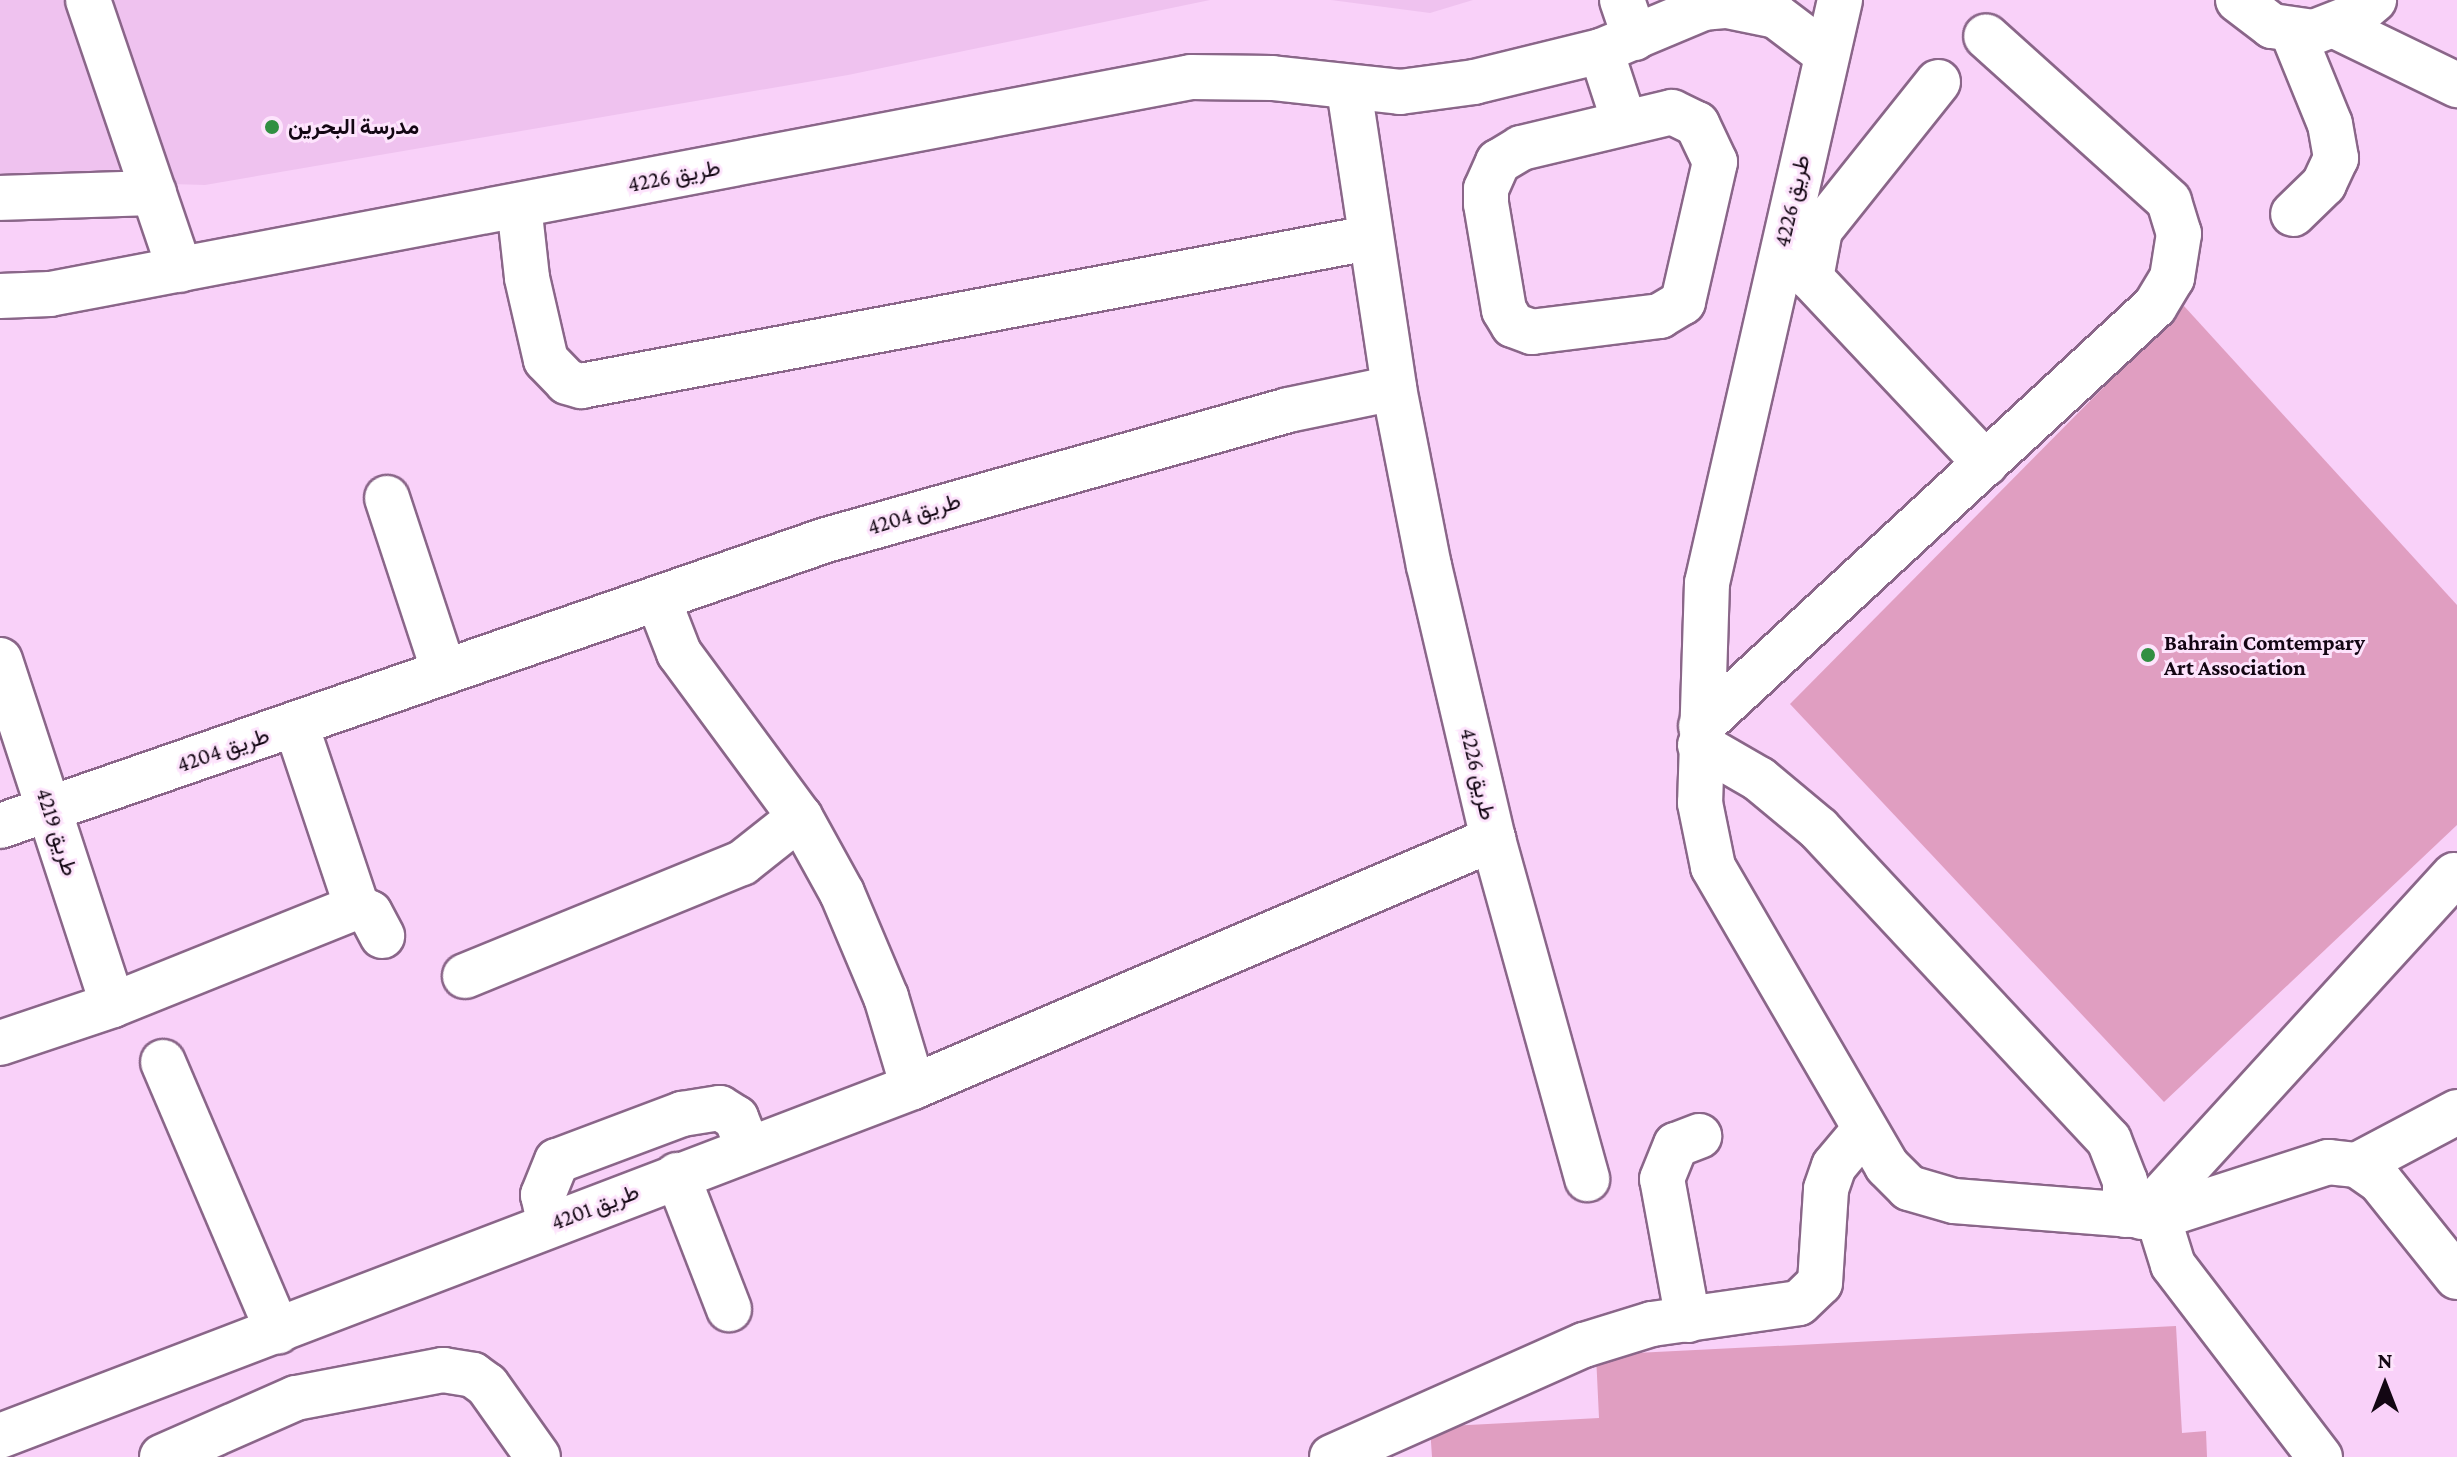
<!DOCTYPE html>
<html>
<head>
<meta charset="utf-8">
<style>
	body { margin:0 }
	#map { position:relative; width:2457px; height:1457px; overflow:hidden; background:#f9d1f9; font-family:"Crimson Pro",Vazirmatn,serif }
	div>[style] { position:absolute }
	.built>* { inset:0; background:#efc2ef }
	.building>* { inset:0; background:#e09ec1 }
	.roads { filter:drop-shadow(2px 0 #8a6689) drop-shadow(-2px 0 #8a6689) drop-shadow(0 2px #8a6689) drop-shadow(0 -2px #8a6689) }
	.minor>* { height:44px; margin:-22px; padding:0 22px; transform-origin:22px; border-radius:22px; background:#fff }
	.dots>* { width:22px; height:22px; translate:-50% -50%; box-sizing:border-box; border:4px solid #fde4fc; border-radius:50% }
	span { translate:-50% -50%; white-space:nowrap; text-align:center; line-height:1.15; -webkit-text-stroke:6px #fde4fc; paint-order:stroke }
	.poi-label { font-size:22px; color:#130613; font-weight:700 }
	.left { translate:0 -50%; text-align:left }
	.street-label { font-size:22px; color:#130613 }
	.north { position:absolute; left:2345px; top:1345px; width:80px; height:80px; -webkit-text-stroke:6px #fde4fc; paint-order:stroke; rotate:0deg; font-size:22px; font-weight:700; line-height:32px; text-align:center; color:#130613 }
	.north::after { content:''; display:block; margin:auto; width:28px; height:36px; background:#130613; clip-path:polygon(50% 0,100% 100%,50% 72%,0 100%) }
</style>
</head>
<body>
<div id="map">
	<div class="built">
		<div style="clip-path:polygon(0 0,1210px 0,848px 75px,205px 185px,0 179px)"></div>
		<div style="clip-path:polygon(1331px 0,1473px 0,1430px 13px)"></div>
	</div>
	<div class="building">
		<div style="clip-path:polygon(2184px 306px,2457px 605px,2457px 825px,2164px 1102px,1790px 704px)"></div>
		<div style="clip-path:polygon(2176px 1326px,2182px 1433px,2206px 1431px,2207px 1457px,1432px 1457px,1430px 1427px,1599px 1418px,1596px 1355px)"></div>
	</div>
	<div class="roads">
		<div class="minor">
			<div style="left:88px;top:0;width:285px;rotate:71.2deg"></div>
			<div style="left:1622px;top:0;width:40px;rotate:71.1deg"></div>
			<div style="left:1840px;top:0;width:598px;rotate:102.85deg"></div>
			<div style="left:1707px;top:583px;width:220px;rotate:91.8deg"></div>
			<div style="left:1700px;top:803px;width:65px;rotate:78.5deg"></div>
			<div style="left:1713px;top:867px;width:346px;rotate:59.8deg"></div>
			<div style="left:1887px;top:1166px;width:31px;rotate:45deg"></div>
			<div style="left:1909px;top:1188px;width:47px;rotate:16.1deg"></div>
			<div style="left:1954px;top:1201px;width:205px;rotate:4.5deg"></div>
			<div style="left:2158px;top:1217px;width:179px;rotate:-17.9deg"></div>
			<div style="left:2328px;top:1162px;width:29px;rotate:6deg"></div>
			<div style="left:2357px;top:1165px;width:28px;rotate:35deg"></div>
			<div style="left:2380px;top:1181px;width:123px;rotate:51.3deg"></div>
			<div style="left:2238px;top:0;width:43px;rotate:37.4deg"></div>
			<div style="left:2272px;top:26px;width:42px;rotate:8.1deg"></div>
			<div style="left:2314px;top:32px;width:44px;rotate:-21.3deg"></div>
			<div style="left:2355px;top:16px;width:25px;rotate:-40deg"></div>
			<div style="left:1702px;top:8px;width:25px;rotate:-5deg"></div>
			<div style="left:1727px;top:6px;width:50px;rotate:11.5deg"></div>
			<div style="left:1776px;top:16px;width:63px;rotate:37.2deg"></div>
			<div style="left:2335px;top:26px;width:136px;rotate:25.8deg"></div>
			<div style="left:2292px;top:31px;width:100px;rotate:67.8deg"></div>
			<div style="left:2330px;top:124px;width:35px;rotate:80deg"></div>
			<div style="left:2336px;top:158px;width:29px;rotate:115deg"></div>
			<div style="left:2324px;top:184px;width:43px;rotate:135.9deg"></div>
			<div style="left:1601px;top:51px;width:74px;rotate:71.8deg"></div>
			<div style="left:1938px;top:82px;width:189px;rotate:128.6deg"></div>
			<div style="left:1820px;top:230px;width:49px;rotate:100.6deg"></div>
			<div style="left:1811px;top:278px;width:255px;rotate:46.7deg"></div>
			<div style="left:1349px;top:89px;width:302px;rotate:81.4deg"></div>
			<div style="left:1394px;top:388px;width:181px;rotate:78.9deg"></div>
			<div style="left:1429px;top:566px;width:280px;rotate:76.8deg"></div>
			<div style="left:1493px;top:839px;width:353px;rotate:74.5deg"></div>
			<div style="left:1672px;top:112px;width:28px;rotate:26deg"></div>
			<div style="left:1697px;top:124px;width:42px;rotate:64.7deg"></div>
			<div style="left:1715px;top:162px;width:144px;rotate:102.9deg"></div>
			<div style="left:1683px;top:302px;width:27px;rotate:149deg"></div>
			<div style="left:1660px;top:316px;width:129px;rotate:172.9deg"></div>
			<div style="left:1532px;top:332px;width:20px;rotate:-160deg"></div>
			<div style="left:1513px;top:325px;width:17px;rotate:-121deg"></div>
			<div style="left:1504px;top:310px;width:108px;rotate:-99.6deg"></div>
			<div style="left:1486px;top:204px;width:15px;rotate:-90deg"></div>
			<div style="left:1486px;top:189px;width:30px;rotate:-66deg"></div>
			<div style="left:1498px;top:162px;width:27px;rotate:-31deg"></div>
			<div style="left:1521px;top:148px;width:155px;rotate:-13.4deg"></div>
			<div style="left:0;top:198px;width:154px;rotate:-1.9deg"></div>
			<div style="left:519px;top:205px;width:73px;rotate:83.7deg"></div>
			<div style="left:527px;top:278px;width:84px;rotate:77deg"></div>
			<div style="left:546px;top:360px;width:30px;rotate:46deg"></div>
			<div style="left:567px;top:382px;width:15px;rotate:16deg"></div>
			<div style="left:581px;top:386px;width:802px;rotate:-10.64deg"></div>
			<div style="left:0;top:296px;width:50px;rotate:-2.3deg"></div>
			<div style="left:50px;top:294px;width:1161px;rotate:-10.77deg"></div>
			<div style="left:1191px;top:77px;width:81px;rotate:0.7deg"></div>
			<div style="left:1272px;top:78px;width:129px;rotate:6.2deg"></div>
			<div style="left:1400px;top:92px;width:75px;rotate:-7.7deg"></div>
			<div style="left:1474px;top:82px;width:131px;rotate:-13.7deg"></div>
			<div style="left:1601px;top:51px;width:132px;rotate:-22.7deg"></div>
			<div style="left:387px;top:498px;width:182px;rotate:71.8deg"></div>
			<div style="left:658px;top:599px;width:58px;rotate:68.7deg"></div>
			<div style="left:679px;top:653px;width:204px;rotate:53.6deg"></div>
			<div style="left:800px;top:817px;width:87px;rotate:61.1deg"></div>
			<div style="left:842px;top:893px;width:113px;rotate:67.1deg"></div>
			<div style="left:886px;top:997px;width:94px;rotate:73.3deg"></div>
			<div style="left:0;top:660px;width:363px;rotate:71.9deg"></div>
			<div style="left:296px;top:725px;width:192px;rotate:71.5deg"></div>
			<div style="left:357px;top:907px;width:14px;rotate:25deg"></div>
			<div style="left:370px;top:913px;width:26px;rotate:62deg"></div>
			<div style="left:1701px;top:726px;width:618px;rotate:-42.77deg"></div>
			<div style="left:2155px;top:306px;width:33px;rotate:-59deg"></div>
			<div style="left:2172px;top:278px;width:45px;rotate:-81deg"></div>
			<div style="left:2179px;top:234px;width:34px;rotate:-107deg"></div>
			<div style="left:2169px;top:201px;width:246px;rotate:-138deg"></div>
			<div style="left:1700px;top:745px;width:68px;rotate:30deg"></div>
			<div style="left:1759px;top:779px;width:78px;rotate:39.8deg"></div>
			<div style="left:1819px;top:829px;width:425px;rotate:47deg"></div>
			<div style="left:2109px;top:1140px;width:44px;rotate:68.7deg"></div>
			<div style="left:2125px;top:1181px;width:34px;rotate:90deg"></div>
			<div style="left:0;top:826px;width:874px;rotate:-19.1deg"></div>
			<div style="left:826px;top:540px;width:480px;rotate:-15.7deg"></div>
			<div style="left:1288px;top:410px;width:108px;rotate:-11.7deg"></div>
			<div style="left:465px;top:976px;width:299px;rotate:-22.2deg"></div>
			<div style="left:742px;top:863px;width:74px;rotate:-38.4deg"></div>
			<div style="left:0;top:1043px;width:119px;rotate:-18.6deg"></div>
			<div style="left:113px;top:1005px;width:263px;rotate:-21.9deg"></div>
			<div style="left:163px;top:1062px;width:293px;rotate:66.9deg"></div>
			<div style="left:2357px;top:1165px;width:113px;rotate:-27.9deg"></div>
			<div style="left:677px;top:1175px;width:144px;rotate:68.8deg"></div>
			<div style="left:2142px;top:1217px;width:463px;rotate:-47.6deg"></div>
			<div style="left:2158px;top:1217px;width:50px;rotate:72.6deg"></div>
			<div style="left:2173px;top:1265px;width:242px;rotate:52.6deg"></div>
			<div style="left:550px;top:1225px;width:31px;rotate:-103deg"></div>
			<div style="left:543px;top:1195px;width:37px;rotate:-68deg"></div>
			<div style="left:557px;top:1161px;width:134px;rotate:-20.6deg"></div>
			<div style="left:682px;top:1114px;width:38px;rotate:-9deg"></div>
			<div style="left:720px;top:1108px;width:19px;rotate:32deg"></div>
			<div style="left:736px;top:1118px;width:32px;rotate:68deg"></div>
			<div style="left:1688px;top:1320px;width:143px;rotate:-100.4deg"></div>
			<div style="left:1662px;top:1179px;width:37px;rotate:-68deg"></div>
			<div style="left:1676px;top:1145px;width:25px;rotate:-21deg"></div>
			<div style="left:0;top:1436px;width:977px;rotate:-20.92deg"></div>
			<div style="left:913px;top:1087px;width:631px;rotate:-23.15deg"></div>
			<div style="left:162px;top:1457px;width:146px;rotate:-23.8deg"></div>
			<div style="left:296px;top:1398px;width:150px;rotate:-10.8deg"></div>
			<div style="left:443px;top:1370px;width:30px;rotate:9deg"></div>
			<div style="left:473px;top:1375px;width:17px;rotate:36deg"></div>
			<div style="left:487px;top:1385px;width:88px;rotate:54.7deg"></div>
			<div style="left:1332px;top:1457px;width:276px;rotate:-24deg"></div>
			<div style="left:1584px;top:1345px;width:71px;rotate:-17.2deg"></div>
			<div style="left:1652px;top:1324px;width:148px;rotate:-8.1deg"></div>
			<div style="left:1799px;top:1303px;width:29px;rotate:-44deg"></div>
			<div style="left:1820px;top:1283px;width:94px;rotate:-86.3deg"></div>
			<div style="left:1826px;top:1189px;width:24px;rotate:-71deg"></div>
			<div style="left:1834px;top:1166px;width:48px;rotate:-50deg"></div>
		</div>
	</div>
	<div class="dots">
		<div style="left:272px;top:127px;background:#318f42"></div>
		<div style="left:2148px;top:655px;background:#318f42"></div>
	</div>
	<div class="poi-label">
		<span class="left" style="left:288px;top:127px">مدرسة البحرين</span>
		<span class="left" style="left:2164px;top:655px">Bahrain Comtempary<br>Art Association</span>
	</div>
	<div class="street-label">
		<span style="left:674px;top:176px;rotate:-11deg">طريق 4226</span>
		<span style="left:1792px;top:201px;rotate:-77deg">طريق 4226</span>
		<span style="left:914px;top:514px;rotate:-17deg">طريق 4204</span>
		<span style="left:223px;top:750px;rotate:-19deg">طريق 4204</span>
		<span style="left:1478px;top:774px;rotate:77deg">طريق 4226</span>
		<span style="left:57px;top:832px;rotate:72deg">طريق 4219</span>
		<span style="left:595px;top:1207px;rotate:-21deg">طريق 4201</span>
	</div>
	<div class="north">N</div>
</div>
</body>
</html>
